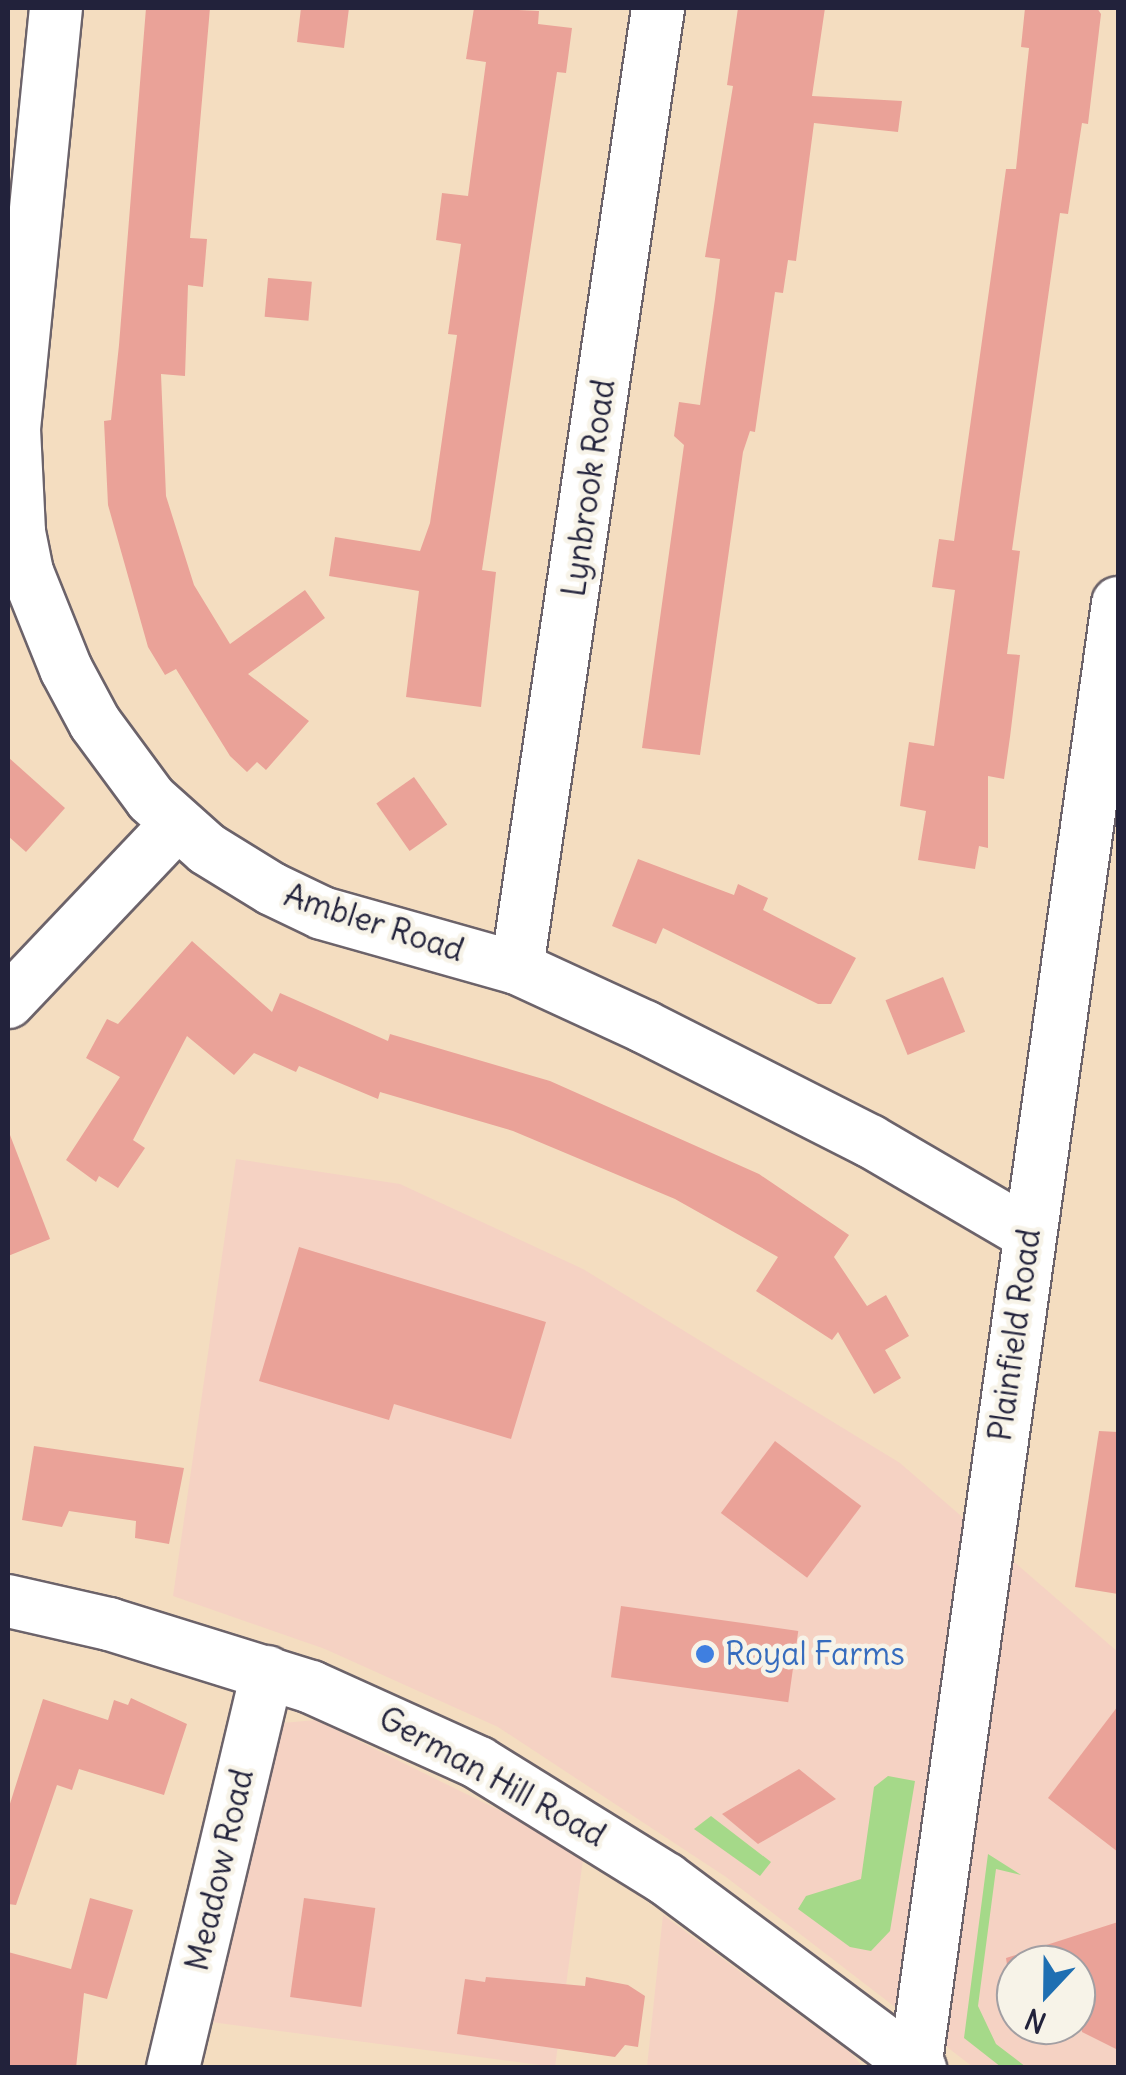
<!DOCTYPE html>
<html>
<head>
<meta charset="utf-8">
<style>
	body { margin:0 }
	#map { position:relative; width:1126px; height:2075px; overflow:hidden; background:#f4ddc0; font-family:Delius,sans-serif }
	div>[style] { position:absolute }
	.built>* { inset:0; background:#f5d2c3 }
	.green>* { inset:0; background:#a5d989 }
	.building>* { inset:0; background:#eaa298; transform-origin:0 0 }
	.roads { filter:drop-shadow(2px 0 #6c636a) drop-shadow(-2px 0 #6c636a) drop-shadow(0 2px #6c636a) drop-shadow(0 -2px #6c636a) }
	.minor>* { height:52px; margin:-26px; padding:0 26px; transform-origin:26px; border-radius:26px; background:#fff }
	.dots>* { width:28px; height:28px; translate:-50% -50%; box-sizing:border-box; border:5px solid #f7f3e8; border-radius:50% }
	span { translate:-50% -50%; white-space:nowrap; text-align:center; line-height:1.15; -webkit-text-stroke:9px #f7f3e8; paint-order:stroke }
	.street-label { font-size:32px; color:#22223b }
	.shop-label { font-size:32px; color:#366cbe }
	.left { translate:0 -50%; text-align:left }
	.frame { position:absolute; inset:0; border:10px solid #22223b; pointer-events:none }
	.north { position:absolute; left:996px; top:1945px; width:100px; height:100px; box-sizing:border-box; background:#f7f3e8; border:2px solid #a29fa3; border-radius:50%; rotate:202deg; font-size:28px; font-weight:700; line-height:40px; text-align:center; color:#22223b }
	.north::after { content:''; display:block; margin:auto; width:35px; height:45px; background:#1f6fb2; clip-path:polygon(50% 0,100% 100%,50% 72%,0 100%) }
</style>
</head>
<body>
<div id="map">
	<div class="built">
		<div style="clip-path:polygon(evenodd,236px 1159px,400px 1184px,583px 1269px,900px 1463px,1118px 1652px,1118px 2067px,973px 2067px,726px 1877px,498px 1727px,325px 1649px,173px 1596px,236px 1159px,1016px 1965px,1076px 1965px,1076px 2025px,1016px 2025px,1016px 1965px)"></div>
		<div style="clip-path:polygon(316px 1720px,584px 1852px,555px 2067px,211px 2022px,271px 1753px,282px 1723px)"></div>
		<div style="clip-path:polygon(663px 1915px,851px 2053px,863px 2067px,647px 2067px)"></div>
	</div>
	<div class="green">
		<div style="clip-path:polygon(888px 1776px,915px 1781px,890px 1931px,871px 1951px,850px 1947px,798px 1909px,806px 1896px,861px 1879px,874px 1787px)"></div>
		<div style="clip-path:polygon(711px 1816px,771px 1862px,760px 1876px,694px 1829px)"></div>
		<div style="clip-path:polygon(988px 1854px,1021px 1875px,996px 1869px,978px 2006px,996px 2044px,1026px 2067px,1001px 2067px,964px 2038px)"></div>
	</div>
	<div class="building">
		<div style="clip-path:polygon(146px 8px,210px 8px,190px 238px,207px 239px,203px 287px,188px 285px,185px 376px,161px 374px,166px 496px,194px 585px,230px 644px,305px 590px,325px 618px,248px 674px,309px 721px,266px 770px,257px 762px,247px 772px,230px 756px,176px 669px,165px 675px,148px 647px,108px 505px,104px 421px,111px 420px,119px 345px)"></div>
		<div style="clip-path:polygon(301px 8px,349px 8px,344px 48px,297px 42px)"></div>
		<div style="clip-path:polygon(474px 8px,539px 11px,538px 24px,572px 28px,566px 73px,557px 72px,482px 570px,496px 572px,481px 707px,406px 697px,419px 591px,329px 576px,335px 537px,420px 551px,430px 523px,457px 335px,448px 334px,461px 244px,436px 240px,442px 193px,468px 196px,486px 62px,466px 59px)"></div>
		<div style="clip-path:polygon(738px 8px,825px 8px,812px 96px,902px 101px,898px 132px,814px 123px,796px 261px,788px 260px,783px 293px,775px 292px,755px 432px,750px 431px,743px 452px,700px 755px,642px 748px,684px 445px,674px 436px,679px 402px,700px 405px,715px 299px,720px 259px,705px 257px,733px 86px,727px 85px)"></div>
		<div style="clip-path:polygon(1025px 8px,1097px 8px,1101px 14px,1088px 124px,1082px 123px,1068px 214px,1060px 213px,1012px 550px,1020px 551px,1007px 654px,1020px 655px,1010px 737px,1004px 779px,988px 776px,988px 848px,979px 846px,975px 869px,918px 860px,926px 811px,900px 806px,909px 742px,934px 746px,955px 590px,932px 587px,939px 539px,954px 541px,1006px 169px,1016px 169px,1029px 48px,1021px 47px)"></div>
		<div style="left:268px;top:278px;width:44px;height:39px;rotate:5deg"></div>
		<div style="clip-path:polygon(8px 757px,65px 808px,26px 852px,8px 836px)"></div>
		<div style="left:414px;top:777px;width:58px;height:46px;rotate:55deg"></div>
		<div style="clip-path:polygon(638px 859px,734px 895px,738px 884px,768px 898px,763px 910px,856px 958px,831px 1004px,818px 1004px,663px 928px,656px 944px,612px 926px)"></div>
		<div style="clip-path:polygon(192px 941px,272px 1012px,280px 993px,388px 1041px,390px 1034px,550px 1081px,759px 1174px,849px 1235px,834px 1257px,867px 1306px,886px 1295px,909px 1336px,885px 1350px,901px 1378px,874px 1394px,838px 1332px,832px 1340px,756px 1291px,778px 1257px,675px 1199px,513px 1131px,380px 1092px,378px 1099px,299px 1066px,296px 1072px,254px 1053px,234px 1075px,187px 1036px,133px 1140px,145px 1148px,118px 1188px,99px 1176px,96px 1182px,66px 1160px,120px 1077px,86px 1058px,107px 1019px,118px 1024px)"></div>
		<div style="left:943px;top:977px;width:59px;height:62px;rotate:68deg"></div>
		<div style="clip-path:polygon(10px 1135px,50px 1239px,8px 1256px,8px 1136px)"></div>
		<div style="clip-path:polygon(299px 1247px,546px 1322px,511px 1439px,394px 1404px,389px 1420px,259px 1381px)"></div>
		<div style="clip-path:polygon(1099px 1431px,1118px 1432px,1118px 1594px,1075px 1587px)"></div>
		<div style="left:775px;top:1441px;width:108px;height:90px;rotate:37deg"></div>
		<div style="clip-path:polygon(34px 1446px,184px 1468px,169px 1544px,135px 1538px,136px 1521px,69px 1511px,62px 1527px,22px 1520px)"></div>
		<div style="left:621px;top:1606px;width:179px;height:72px;rotate:8deg"></div>
		<div style="clip-path:polygon(131px 1698px,187px 1724px,164px 1795px,79px 1769px,72px 1790px,57px 1785px,16px 1905px,8px 1904px,8px 1810px,43px 1699px,108px 1720px,114px 1700px,128px 1705px)"></div>
		<div style="clip-path:polygon(1118px 1706px,1118px 1852px,1048px 1798px)"></div>
		<div style="clip-path:polygon(799px 1769px,836px 1799px,758px 1844px,722px 1814px)"></div>
		<div style="clip-path:polygon(90px 1898px,133px 1910px,107px 1999px,84px 1993px,76px 2068px,8px 2065px,8px 1952px,71px 1969px)"></div>
		<div style="left:304px;top:1898px;width:72px;height:100px;rotate:8deg"></div>
		<div style="clip-path:polygon(1118px 1922px,1118px 2050px,1082px 2032px,1076px 1965px,1007px 1965px,1006px 1958px)"></div>
		<div style="clip-path:polygon(486px 1977px,585px 1986px,586px 1977px,628px 1985px,645px 1996px,638px 2047px,625px 2045px,615px 2057px,457px 2034px,465px 1979px,485px 1982px)"></div>
	</div>
	<div class="roads">
		<div class="minor">
			<div style="left:56px;top:8px;width:423px;rotate:95.7deg"></div>
			<div style="left:14px;top:429px;width:103px;rotate:87.2deg"></div>
			<div style="left:19px;top:532px;width:41px;rotate:78.7deg"></div>
			<div style="left:27px;top:572px;width:105px;rotate:68.1deg"></div>
			<div style="left:66px;top:669px;width:61px;rotate:61.8deg"></div>
			<div style="left:95px;top:723px;width:94px;rotate:53.6deg"></div>
			<div style="left:151px;top:799px;width:75px;rotate:41.8deg"></div>
			<div style="left:207px;top:849px;width:76px;rotate:31.6deg"></div>
			<div style="left:272px;top:889px;width:55px;rotate:25.6deg"></div>
			<div style="left:322px;top:913px;width:203px;rotate:15.8deg"></div>
			<div style="left:517px;top:968px;width:141px;rotate:24.7deg"></div>
			<div style="left:645px;top:1027px;width:252px;rotate:26.9deg"></div>
			<div style="left:870px;top:1141px;width:184px;rotate:30.3deg"></div>
			<div style="left:517px;top:968px;width:970px;rotate:-81.64deg"></div>
			<div style="left:8px;top:1002px;width:245px;rotate:-46.5deg"></div>
			<div style="left:8px;top:1601px;width:104px;rotate:12.8deg"></div>
			<div style="left:109px;top:1624px;width:212px;rotate:17.3deg"></div>
			<div style="left:311px;top:1687px;width:184px;rotate:24.3deg"></div>
			<div style="left:479px;top:1763px;width:220px;rotate:31.8deg"></div>
			<div style="left:666px;top:1879px;width:317px;rotate:36.7deg"></div>
			<div style="left:173px;top:2068px;width:407px;rotate:-76.6deg"></div>
			<div style="left:915px;top:2068px;width:1479px;rotate:-82.11deg"></div>
		</div>
	</div>
	<div class="dots">
		<div style="left:705px;top:1654px;background:#3f7fe0"></div>
	</div>
	<div class="street-label">
		<span style="left:589px;top:488px;rotate:-82deg">Lynbrook Road</span>
		<span style="left:374px;top:923px;rotate:18deg">Ambler Road</span>
		<span style="left:1015px;top:1335px;rotate:-82deg">Plainfield Road</span>
		<span style="left:492px;top:1777px;rotate:29deg">German Hill Road</span>
		<span style="left:220px;top:1870px;rotate:-77deg">Meadow Road</span>
	</div>
	<div class="shop-label">
		<span class="left" style="left:725px;top:1654px">Royal Farms</span>
	</div>
	<div class="frame"></div>
	<div class="north">N</div>
</div>
</body>
</html>
